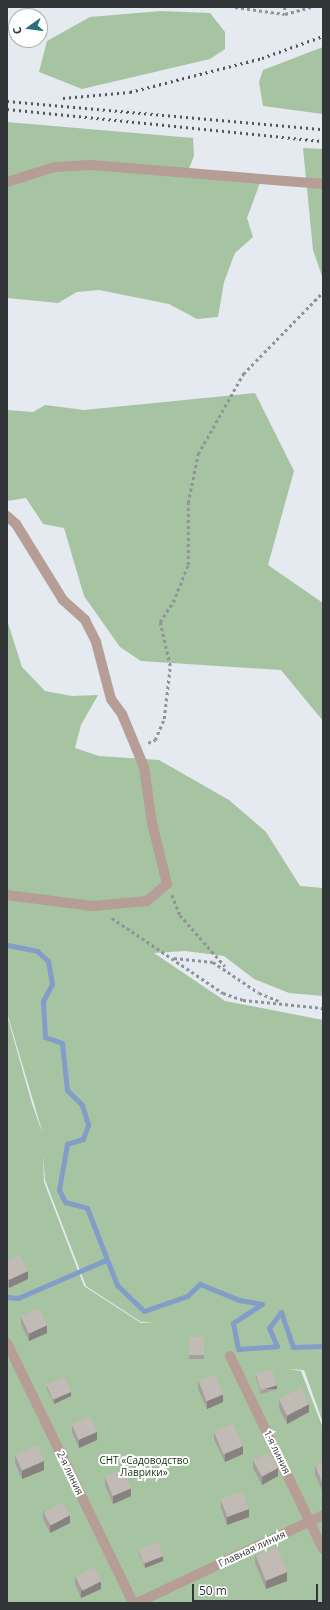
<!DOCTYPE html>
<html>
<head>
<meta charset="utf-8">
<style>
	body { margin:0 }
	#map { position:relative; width:330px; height:1610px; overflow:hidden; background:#e4eaf0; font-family:"Open Sans",sans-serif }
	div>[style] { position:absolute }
	.green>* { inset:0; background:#a6c4a1 }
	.stream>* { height:5px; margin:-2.5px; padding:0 2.5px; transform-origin:2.5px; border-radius:2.5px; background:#829ec8 }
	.path>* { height:2.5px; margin-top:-1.25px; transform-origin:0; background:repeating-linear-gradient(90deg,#8f9498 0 3px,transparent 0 6px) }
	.minor>* { height:10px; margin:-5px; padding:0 5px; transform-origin:5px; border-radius:5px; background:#b69d96 }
	.rail>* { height:3px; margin-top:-1.5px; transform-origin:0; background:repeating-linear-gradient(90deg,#535759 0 2px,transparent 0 6px) }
	.wall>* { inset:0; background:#a6a09c; transform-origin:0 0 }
	.shaded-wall>* { inset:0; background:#87827f; transform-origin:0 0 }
	.building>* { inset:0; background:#c1bab5; transform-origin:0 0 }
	span { translate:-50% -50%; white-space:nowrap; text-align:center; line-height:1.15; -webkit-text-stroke:4px #fff; paint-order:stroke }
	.street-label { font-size:10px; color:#323537 }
	.park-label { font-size:10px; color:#0f3208 }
	.frame { position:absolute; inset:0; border:8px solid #323537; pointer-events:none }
	.north { position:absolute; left:8px; top:8px; width:40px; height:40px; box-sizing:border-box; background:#fff; border:1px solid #adaeaf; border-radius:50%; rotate:256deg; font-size:11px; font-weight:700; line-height:16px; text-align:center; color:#323537 }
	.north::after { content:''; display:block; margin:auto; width:14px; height:18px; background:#28717b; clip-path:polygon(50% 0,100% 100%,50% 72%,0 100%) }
	.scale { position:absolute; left:192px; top:1584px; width:126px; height:18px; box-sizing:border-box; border:2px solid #323537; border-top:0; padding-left:5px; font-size:12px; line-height:14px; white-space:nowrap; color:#323537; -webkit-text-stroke:3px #fff; paint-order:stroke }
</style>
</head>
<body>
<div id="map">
	<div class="green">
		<div style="clip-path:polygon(161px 11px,210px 13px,225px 32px,225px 49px,210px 59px,82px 89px,39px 72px,47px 41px,90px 17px)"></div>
		<div style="clip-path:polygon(323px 47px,323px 114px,263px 106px,259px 82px,263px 70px)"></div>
		<div style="clip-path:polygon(7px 122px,193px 138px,194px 156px,186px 176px,260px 183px,247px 218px,253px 237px,235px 253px,224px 282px,218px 317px,197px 319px,169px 304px,99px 290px,77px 292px,58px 303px,7px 298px)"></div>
		<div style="clip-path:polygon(303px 148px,323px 149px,323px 279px,313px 250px)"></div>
		<div style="clip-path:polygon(255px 393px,294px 471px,268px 565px,323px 603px,323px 721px,281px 670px,141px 661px,120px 647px,84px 596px,64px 528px,43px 524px,26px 498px,7px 501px,7px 410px,33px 412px,45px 405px,84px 410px)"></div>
		<div style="clip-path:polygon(evenodd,7px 620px,22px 667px,45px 691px,72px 696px,98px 695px,81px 725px,75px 748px,99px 756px,159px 760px,229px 800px,266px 832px,300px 886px,323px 888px,323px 996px,289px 993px,254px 979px,224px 956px,185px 951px,154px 953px,225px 1001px,323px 1020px,323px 1423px,304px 1370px,288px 1369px,301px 1371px,323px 1428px,323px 1603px,7px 1603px,7px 1015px,32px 1104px,43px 1134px,7px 1013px,7px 620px,43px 1154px,45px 1180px,86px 1286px,141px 1322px,154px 1323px,141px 1323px,84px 1286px,44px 1182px,43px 1154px)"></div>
	</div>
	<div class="stream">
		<div style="left:7px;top:945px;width:31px;rotate:11deg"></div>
		<div style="left:37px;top:951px;width:15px;rotate:42deg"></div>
		<div style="left:48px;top:961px;width:23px;rotate:80deg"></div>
		<div style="left:52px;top:984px;width:19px;rotate:118deg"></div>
		<div style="left:43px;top:1001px;width:36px;rotate:87deg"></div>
		<div style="left:45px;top:1037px;width:18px;rotate:19deg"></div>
		<div style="left:62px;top:1043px;width:47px;rotate:83.9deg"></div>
		<div style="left:67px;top:1090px;width:21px;rotate:45deg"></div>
		<div style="left:82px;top:1105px;width:21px;rotate:73deg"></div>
		<div style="left:88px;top:1125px;width:15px;rotate:110deg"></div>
		<div style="left:83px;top:1139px;width:17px;rotate:163deg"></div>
		<div style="left:67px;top:1144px;width:47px;rotate:99.9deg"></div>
		<div style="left:59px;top:1190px;width:13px;rotate:63deg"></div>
		<div style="left:65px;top:1202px;width:23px;rotate:15deg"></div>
		<div style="left:87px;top:1208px;width:83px;rotate:68.7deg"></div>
		<div style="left:117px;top:1285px;width:37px;rotate:44deg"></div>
		<div style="left:144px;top:1311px;width:46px;rotate:-19.2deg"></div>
		<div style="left:187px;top:1296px;width:18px;rotate:-43deg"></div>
		<div style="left:200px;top:1284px;width:42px;rotate:22.3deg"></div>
		<div style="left:239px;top:1300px;width:23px;rotate:10deg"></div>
		<div style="left:262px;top:1304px;width:35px;rotate:147deg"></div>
		<div style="left:233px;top:1323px;width:26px;rotate:79deg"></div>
		<div style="left:238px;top:1349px;width:39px;rotate:-4deg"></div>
		<div style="left:277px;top:1346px;width:20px;rotate:-114deg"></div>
		<div style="left:269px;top:1328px;width:20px;rotate:-53deg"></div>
		<div style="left:281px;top:1312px;width:37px;rotate:71deg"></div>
		<div style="left:293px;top:1347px;width:30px;rotate:-2deg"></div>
		<div style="left:7px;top:1297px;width:11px;rotate:5deg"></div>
		<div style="left:18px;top:1298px;width:96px;rotate:-23.4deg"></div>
	</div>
	<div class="path">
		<div style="left:235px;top:7px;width:50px;rotate:8deg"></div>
		<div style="left:285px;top:14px;width:28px;rotate:-15deg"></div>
		<div style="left:285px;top:7px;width:7px;rotate:90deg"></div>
		<div style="left:148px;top:743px;width:8px;rotate:-23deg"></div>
		<div style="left:155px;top:740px;width:23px;rotate:-67deg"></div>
		<div style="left:164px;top:719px;width:53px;rotate:-83.5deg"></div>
		<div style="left:170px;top:666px;width:45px;rotate:-102.8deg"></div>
		<div style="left:160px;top:622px;width:24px;rotate:-57deg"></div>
		<div style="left:173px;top:602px;width:40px;rotate:-68deg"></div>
		<div style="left:188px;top:565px;width:62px;rotate:-90deg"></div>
		<div style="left:188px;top:503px;width:50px;rotate:-78.5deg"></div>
		<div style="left:198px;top:454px;width:92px;rotate:-60.6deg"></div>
		<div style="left:243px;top:374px;width:115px;rotate:-45.7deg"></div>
		<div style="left:172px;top:895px;width:22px;rotate:68deg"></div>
		<div style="left:180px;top:915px;width:68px;rotate:48.6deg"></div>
		<div style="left:112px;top:918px;width:134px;rotate:34deg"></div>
		<div style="left:223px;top:993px;width:21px;rotate:19deg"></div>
		<div style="left:243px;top:1000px;width:80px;rotate:5.7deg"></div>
		<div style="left:174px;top:958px;width:39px;rotate:6deg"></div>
		<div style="left:213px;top:962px;width:55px;rotate:34deg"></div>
		<div style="left:259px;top:993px;width:24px;rotate:22deg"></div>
	</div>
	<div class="minor">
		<div style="left:7px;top:182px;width:50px;rotate:-17.4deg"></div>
		<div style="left:55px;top:167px;width:36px;rotate:-3deg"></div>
		<div style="left:91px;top:165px;width:233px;rotate:4.7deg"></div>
		<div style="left:7px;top:516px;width:12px;rotate:42deg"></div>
		<div style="left:16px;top:524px;width:89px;rotate:58.3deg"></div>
		<div style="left:63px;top:600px;width:30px;rotate:42deg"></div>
		<div style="left:85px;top:620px;width:25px;rotate:63deg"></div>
		<div style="left:96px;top:642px;width:59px;rotate:75.3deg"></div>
		<div style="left:111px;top:699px;width:19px;rotate:54deg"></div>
		<div style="left:122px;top:714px;width:57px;rotate:67.5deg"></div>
		<div style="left:144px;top:767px;width:57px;rotate:81.9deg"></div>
		<div style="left:152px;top:823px;width:63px;rotate:76.2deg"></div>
		<div style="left:167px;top:884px;width:26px;rotate:140deg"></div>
		<div style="left:147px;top:901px;width:54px;rotate:174.7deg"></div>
		<div style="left:93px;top:906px;width:87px;rotate:-172.7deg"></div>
		<div style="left:7px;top:1343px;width:289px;rotate:64.1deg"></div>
		<div style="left:230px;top:1356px;width:214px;rotate:64.3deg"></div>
		<div style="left:137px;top:1603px;width:206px;rotate:-25.3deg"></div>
	</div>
	<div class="rail">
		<div style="left:63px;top:98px;width:67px;rotate:-5.1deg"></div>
		<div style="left:130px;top:92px;width:136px;rotate:-14.4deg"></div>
		<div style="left:262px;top:58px;width:65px;rotate:-19.8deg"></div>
		<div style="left:7px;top:101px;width:317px;rotate:5.1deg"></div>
		<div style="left:7px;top:109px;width:318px;rotate:5.8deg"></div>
	</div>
	<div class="wall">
		<div style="clip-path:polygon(7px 1261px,28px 1279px,9px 1288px,7px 1284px)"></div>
		<div style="clip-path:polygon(21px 1316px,47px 1333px,29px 1341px,21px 1324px)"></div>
		<div style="left:189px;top:1337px;width:15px;height:22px"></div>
		<div style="clip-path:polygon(256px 1374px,277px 1389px,261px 1394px,256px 1378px)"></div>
		<div style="clip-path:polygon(198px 1381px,223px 1402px,207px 1409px,198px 1389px)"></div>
		<div style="clip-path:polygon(47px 1385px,71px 1396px,54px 1404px,47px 1389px)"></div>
		<div style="clip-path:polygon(279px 1400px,309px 1412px,287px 1424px,279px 1408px)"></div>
		<div style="clip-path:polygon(72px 1424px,97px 1440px,79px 1448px,72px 1432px)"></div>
		<div style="clip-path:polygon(214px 1431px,243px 1454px,225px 1462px,214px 1439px)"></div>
		<div style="clip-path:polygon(15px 1455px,44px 1470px,22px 1479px,15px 1463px)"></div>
		<div style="clip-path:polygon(253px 1460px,278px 1476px,262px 1485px,253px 1468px)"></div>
		<div style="clip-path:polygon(323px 1462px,323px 1493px,315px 1474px,315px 1465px)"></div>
		<div style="clip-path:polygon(105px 1477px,131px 1496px,113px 1504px,105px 1485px)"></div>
		<div style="clip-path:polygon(221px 1500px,249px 1517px,227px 1525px,221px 1508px)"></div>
		<div style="clip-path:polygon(43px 1511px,70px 1523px,50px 1533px,43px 1519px)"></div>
		<div style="clip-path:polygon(139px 1550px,163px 1561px,145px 1568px,139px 1554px)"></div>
		<div style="clip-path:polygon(255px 1555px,287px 1581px,266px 1589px,255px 1563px)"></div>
		<div style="clip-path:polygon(75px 1576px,101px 1589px,81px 1598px,75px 1584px)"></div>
	</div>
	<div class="shaded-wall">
		<div style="clip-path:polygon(28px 1271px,28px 1279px,9px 1288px,9px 1280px)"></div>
		<div style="clip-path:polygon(47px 1325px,47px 1333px,29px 1341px,29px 1333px)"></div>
		<div style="left:277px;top:1385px;width:4px;height:17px;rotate:90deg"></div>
		<div style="clip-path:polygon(71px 1392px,71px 1396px,54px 1404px,54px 1400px)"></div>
		<div style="clip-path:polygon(223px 1394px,223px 1402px,207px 1409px,207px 1401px)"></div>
		<div style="clip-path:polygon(309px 1404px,309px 1412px,287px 1424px,287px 1416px)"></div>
		<div style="clip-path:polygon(97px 1432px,97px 1440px,79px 1448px,79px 1440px)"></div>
		<div style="clip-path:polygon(243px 1446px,243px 1454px,225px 1462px,225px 1454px)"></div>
		<div style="clip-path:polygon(44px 1461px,44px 1470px,22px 1479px,22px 1471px)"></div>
		<div style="clip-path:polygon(278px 1468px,278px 1476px,262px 1485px,262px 1477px)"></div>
		<div style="clip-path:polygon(131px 1488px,131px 1496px,113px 1504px,113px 1496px)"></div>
		<div style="clip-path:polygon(249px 1509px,249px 1517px,227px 1525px,227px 1517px)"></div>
		<div style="clip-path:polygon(70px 1515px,70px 1523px,50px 1533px,50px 1525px)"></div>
		<div style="clip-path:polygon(163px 1556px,163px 1561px,145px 1568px,145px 1564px)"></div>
		<div style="clip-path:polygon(287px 1572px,287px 1581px,266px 1589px,266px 1581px)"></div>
		<div style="clip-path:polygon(101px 1581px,101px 1589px,81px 1598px,81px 1590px)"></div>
	</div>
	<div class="building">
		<div style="clip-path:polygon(19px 1255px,28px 1271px,9px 1280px,7px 1275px,7px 1261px)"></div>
		<div style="left:39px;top:1308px;width:19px;height:20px;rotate:65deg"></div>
		<div style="left:189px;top:1337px;width:15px;height:18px"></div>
		<div style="left:272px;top:1369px;width:17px;height:17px;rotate:73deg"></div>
		<div style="left:215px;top:1374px;width:22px;height:18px;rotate:68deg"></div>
		<div style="left:65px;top:1377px;width:16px;height:20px;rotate:68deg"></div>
		<div style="left:301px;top:1388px;width:18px;height:25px;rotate:63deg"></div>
		<div style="left:90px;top:1416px;width:17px;height:20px;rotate:66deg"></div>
		<div style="left:233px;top:1423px;width:25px;height:21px;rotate:67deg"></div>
		<div style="left:37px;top:1445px;width:17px;height:24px;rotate:66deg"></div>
		<div style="left:269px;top:1452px;width:18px;height:18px;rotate:61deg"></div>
		<div style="clip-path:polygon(323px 1462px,323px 1485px,315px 1465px)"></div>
		<div style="left:123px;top:1469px;width:21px;height:20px;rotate:67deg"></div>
		<div style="left:242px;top:1491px;width:19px;height:23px;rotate:69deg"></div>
		<div style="left:63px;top:1502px;width:15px;height:22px;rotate:62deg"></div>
		<div style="left:158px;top:1542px;width:15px;height:21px;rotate:70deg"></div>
		<div style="left:277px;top:1547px;width:27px;height:23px;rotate:68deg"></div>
		<div style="left:94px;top:1567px;width:16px;height:21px;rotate:63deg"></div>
	</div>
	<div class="street-label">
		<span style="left:277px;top:1452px;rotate:64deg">1-я линия</span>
		<span style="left:70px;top:1473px;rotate:64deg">2-я линия</span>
		<span style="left:252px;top:1549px;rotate:-25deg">Главная линия</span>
	</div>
	<div class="park-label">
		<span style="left:144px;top:1466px">СНТ «Садоводство<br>Лаврики»</span>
	</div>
	<div class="frame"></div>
	<div class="north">С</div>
	<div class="scale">50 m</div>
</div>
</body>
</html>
